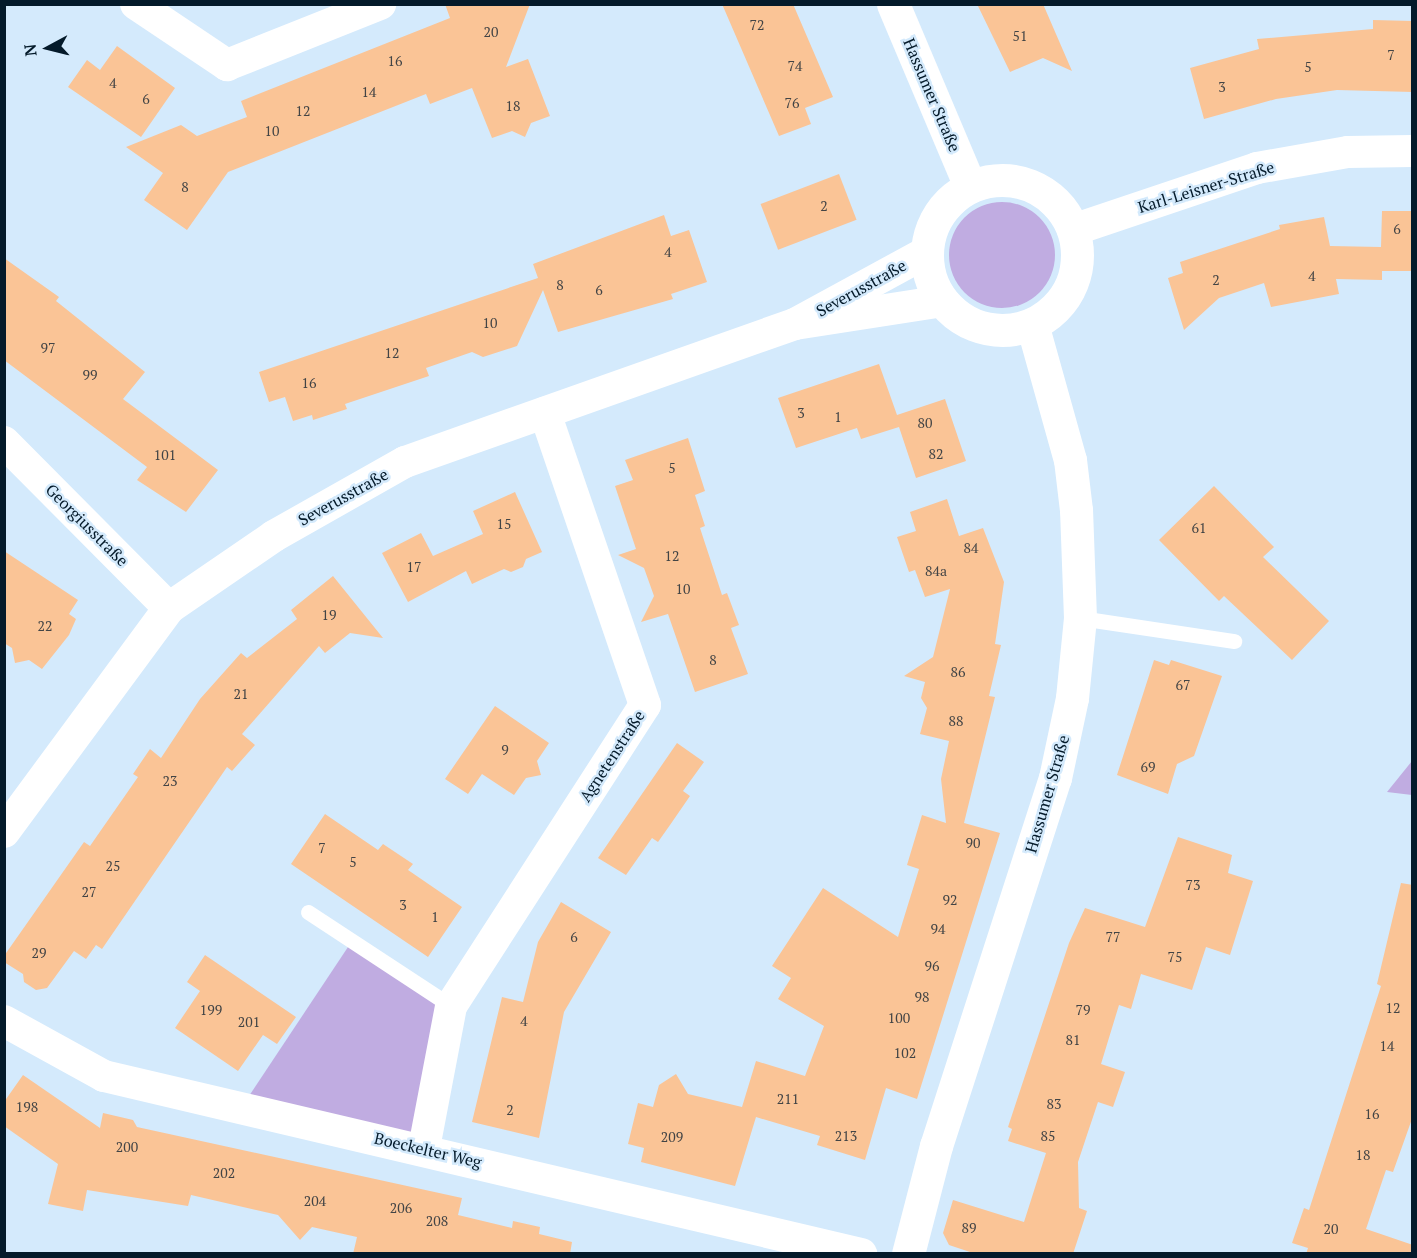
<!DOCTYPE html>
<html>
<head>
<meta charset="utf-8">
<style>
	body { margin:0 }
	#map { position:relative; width:1417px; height:1258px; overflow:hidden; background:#d4eafc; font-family:"PT Serif",serif }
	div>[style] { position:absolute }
	.green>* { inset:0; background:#c0ace1 }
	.round { border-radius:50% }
	.building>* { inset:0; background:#fac496; transform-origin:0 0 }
	.lane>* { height:15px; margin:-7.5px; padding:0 7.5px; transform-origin:7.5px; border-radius:7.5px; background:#fff }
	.street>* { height:32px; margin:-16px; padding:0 16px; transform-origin:16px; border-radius:16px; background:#fff }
	.secondary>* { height:33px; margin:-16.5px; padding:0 16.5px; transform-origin:16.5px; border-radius:16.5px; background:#fff }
	.secondary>.ring { margin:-16.5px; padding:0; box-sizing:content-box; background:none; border:33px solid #fff; border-radius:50% }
	span { translate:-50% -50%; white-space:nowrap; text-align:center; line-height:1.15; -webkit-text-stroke:5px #d4eafc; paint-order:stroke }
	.number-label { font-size:14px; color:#424445 }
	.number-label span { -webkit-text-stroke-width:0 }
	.street-label { font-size:16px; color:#041a2a }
	.frame { position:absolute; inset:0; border:6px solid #041a2a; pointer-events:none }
	.north { position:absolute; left:18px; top:18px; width:60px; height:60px; -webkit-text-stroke:4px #d4eafc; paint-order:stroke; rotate:263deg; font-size:16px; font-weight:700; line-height:24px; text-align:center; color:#041a2a }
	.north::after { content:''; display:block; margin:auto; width:21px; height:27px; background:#041a2a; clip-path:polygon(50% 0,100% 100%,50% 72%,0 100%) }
</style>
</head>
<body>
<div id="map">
	<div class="green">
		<div class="round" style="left:949px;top:202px;width:106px;height:106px"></div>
		<div style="clip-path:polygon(1412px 761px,1412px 795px,1387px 792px)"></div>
		<div style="clip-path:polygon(352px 941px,451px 1006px,424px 1148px,241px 1108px)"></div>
	</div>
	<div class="building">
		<div style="clip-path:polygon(445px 4px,530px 4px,506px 67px,528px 59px,550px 116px,531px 123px,525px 137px,512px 131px,492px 138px,472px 88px,430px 104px,426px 94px,228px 172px,187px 230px,144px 200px,163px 173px,126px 147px,181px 125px,197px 136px,247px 117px,241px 101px,450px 18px)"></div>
		<div style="clip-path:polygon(722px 4px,793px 4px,833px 97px,805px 108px,811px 124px,779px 136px)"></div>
		<div style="clip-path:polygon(977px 4px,1043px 4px,1072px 71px,1043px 58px,1010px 72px)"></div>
		<div style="clip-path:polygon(1373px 20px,1413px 21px,1413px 92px,1337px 90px,1276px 99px,1204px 119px,1190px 68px,1259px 49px,1257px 39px,1373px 29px)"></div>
		<div style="clip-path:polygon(117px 46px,175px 88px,141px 137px,68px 87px,87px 60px,100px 70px)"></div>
		<div style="left:839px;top:174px;width:49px;height:84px;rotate:69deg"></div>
		<div style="clip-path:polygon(1382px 211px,1413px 211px,1413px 271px,1382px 271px,1382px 280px,1336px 279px,1339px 294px,1271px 307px,1264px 283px,1219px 298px,1184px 330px,1168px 278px,1183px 273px,1180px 262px,1280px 229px,1279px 225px,1324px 217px,1330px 246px,1381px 247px)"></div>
		<div style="clip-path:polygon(664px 215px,671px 236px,689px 230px,707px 282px,671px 294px,673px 299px,558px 332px,543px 290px,517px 346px,483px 357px,472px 352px,426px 368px,429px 376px,345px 404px,347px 409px,313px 420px,312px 415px,293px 421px,285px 397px,269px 402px,259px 372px,538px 278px,533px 264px)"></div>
		<div style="clip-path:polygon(4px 258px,59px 297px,56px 301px,145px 372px,123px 399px,218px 470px,186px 512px,137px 480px,147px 467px,4px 360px)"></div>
		<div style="clip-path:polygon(879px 364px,897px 415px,945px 399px,966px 461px,916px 478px,899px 427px,861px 439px,857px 428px,796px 448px,778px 398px)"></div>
		<div style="clip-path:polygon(688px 438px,705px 491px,695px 495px,705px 526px,700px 528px,722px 595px,727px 593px,739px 625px,731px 628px,748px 674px,695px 692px,668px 614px,641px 622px,654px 596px,644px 568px,618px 555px,636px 549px,615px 486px,633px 480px,625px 460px)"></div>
		<div style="clip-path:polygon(1214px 486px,1274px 547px,1263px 557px,1329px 621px,1292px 660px,1224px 596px,1219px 601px,1159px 540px)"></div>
		<div style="clip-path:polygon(515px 492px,542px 552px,526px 559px,523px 567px,511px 572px,504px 569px,472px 584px,466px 571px,408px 602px,382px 553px,421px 533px,433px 556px,483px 534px,473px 511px)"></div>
		<div style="clip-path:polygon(947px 499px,959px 536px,983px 528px,1004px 582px,995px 644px,1001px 645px,989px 696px,995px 697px,964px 823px,1000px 833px,917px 1099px,886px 1088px,865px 1160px,817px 1145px,820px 1136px,756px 1117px,735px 1186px,641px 1162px,644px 1148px,628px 1144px,638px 1103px,653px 1107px,659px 1085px,676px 1074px,688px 1094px,742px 1107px,756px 1061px,805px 1076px,824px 1026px,778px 999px,791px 978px,772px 966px,823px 888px,898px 937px,919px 869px,907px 865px,922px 815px,946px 823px,941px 779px,949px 741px,920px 734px,927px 708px,921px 698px,925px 682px,904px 676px,933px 657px,950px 589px,925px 597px,915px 570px,909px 572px,897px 537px,916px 531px,910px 512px)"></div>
		<div style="clip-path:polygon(4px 551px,78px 600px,69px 614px,76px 619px,69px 635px,42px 669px,29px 660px,15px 663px,12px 648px,4px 643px)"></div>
		<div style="clip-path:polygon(333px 576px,383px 638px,350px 633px,325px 653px,319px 646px,242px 734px,255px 745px,232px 771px,227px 767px,102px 949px,96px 945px,86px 959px,74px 951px,47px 988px,36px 990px,24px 982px,23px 974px,4px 962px,4px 956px,84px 842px,90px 846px,138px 777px,133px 774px,150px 749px,161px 758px,200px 699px,241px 653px,247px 658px,297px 619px,291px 610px)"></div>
		<div style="clip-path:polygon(1154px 660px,1169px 665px,1171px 660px,1222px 676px,1194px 756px,1177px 764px,1168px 794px,1117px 775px)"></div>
		<div style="clip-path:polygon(495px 706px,549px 743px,537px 761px,541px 775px,526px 778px,514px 795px,482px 774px,468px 794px,445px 779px)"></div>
		<div style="clip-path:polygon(677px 743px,704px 762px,683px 791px,690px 796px,670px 825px,658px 842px,652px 838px,626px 875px,598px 858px)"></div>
		<div style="clip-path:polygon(325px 814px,378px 850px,383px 844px,413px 864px,408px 870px,462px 907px,428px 957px,291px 864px)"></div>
		<div style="clip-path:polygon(1178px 837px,1232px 855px,1228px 873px,1253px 881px,1230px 955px,1206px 947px,1192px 990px,1141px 974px,1131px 1009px,1119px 1005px,1101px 1064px,1125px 1072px,1113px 1107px,1098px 1102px,1078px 1162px,1079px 1208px,1087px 1211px,1073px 1254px,976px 1254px,949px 1245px,943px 1233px,953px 1200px,1024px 1222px,1046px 1153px,1008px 1141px,1012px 1129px,1008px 1127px,1069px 943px,1085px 908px,1145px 927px)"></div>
		<div style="clip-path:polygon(1401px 883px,1413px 885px,1413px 1116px,1393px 1172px,1386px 1170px,1366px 1229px,1413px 1245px,1413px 1254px,1306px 1254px,1308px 1248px,1292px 1243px,1304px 1208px,1309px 1210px,1381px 986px,1377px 984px)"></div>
		<div style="clip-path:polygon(561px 902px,611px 932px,564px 1012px,539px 1138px,472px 1122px,502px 997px,523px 1002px,538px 942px)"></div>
		<div style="clip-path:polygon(205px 955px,296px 1017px,277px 1044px,263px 1035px,238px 1071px,175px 1028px,200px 991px,187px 982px)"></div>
		<div style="clip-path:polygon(23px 1075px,100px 1128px,103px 1113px,133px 1120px,137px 1127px,462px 1198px,458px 1215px,512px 1228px,513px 1221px,540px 1227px,539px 1234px,572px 1242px,570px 1254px,353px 1254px,357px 1237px,312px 1227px,300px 1240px,278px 1215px,191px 1195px,188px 1206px,87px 1190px,83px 1211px,48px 1204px,58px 1164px,4px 1126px,4px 1102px)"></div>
	</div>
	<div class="lane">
		<div style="left:1080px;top:618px;width:156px;rotate:8.5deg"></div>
		<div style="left:308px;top:912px;width:171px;rotate:33.3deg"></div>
	</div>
	<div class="street">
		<div style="left:136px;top:4px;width:110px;rotate:33.8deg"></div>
		<div style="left:227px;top:65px;width:165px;rotate:-21.7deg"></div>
		<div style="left:1073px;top:230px;width:194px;rotate:-18.6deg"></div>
		<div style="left:1257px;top:168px;width:92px;rotate:-10deg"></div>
		<div style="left:1348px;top:152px;width:64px;rotate:-0.9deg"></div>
		<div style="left:927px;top:252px;width:150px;rotate:151.4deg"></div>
		<div style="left:795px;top:324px;width:150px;rotate:-8.8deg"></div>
		<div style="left:4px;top:442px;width:234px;rotate:45.2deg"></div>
		<div style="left:4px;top:832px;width:278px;rotate:-53.6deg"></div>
		<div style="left:169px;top:608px;width:127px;rotate:-34.4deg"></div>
		<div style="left:274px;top:536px;width:150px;rotate:-29.5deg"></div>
		<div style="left:405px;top:462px;width:414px;rotate:-19.5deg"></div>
		<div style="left:4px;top:1021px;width:114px;rotate:28.8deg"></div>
		<div style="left:104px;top:1076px;width:778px;rotate:13.23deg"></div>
		<div style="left:424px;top:1148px;width:145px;rotate:-79.2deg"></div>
		<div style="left:451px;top:1006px;width:358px;rotate:-57.2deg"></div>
		<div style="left:645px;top:705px;width:309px;rotate:-108.9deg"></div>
	</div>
	<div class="secondary">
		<div style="left:893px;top:4px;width:198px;rotate:67.1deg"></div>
		<div class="ring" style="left:927px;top:180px;width:117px;height:117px"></div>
		<div style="left:908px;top:1254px;width:112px;rotate:-75.5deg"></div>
		<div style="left:936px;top:1146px;width:387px;rotate:-72.1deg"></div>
		<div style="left:1055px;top:778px;width:82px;rotate:-78deg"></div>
		<div style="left:1072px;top:698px;width:80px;rotate:-84.3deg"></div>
		<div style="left:1080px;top:618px;width:108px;rotate:-92.1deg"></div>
		<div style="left:1076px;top:510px;width:50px;rotate:-96.8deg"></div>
		<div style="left:1070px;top:460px;width:141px;rotate:-105.6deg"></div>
	</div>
	<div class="number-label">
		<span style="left:757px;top:25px">72</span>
		<span style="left:491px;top:32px">20</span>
		<span style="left:1020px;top:36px">51</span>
		<span style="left:1391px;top:55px">7</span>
		<span style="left:395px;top:61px">16</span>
		<span style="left:795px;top:66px">74</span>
		<span style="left:1308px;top:67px">5</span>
		<span style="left:113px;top:83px">4</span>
		<span style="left:1222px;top:87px">3</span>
		<span style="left:369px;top:92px">14</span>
		<span style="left:146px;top:99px">6</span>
		<span style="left:792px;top:103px">76</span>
		<span style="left:513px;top:106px">18</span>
		<span style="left:303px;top:111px">12</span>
		<span style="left:272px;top:131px">10</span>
		<span style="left:185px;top:187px">8</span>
		<span style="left:824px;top:206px">2</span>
		<span style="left:1397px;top:229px">6</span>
		<span style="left:668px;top:252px">4</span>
		<span style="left:1312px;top:276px">4</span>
		<span style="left:1216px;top:280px">2</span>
		<span style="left:560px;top:285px">8</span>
		<span style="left:599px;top:290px">6</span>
		<span style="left:490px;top:323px">10</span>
		<span style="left:48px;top:348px">97</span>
		<span style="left:392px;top:353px">12</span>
		<span style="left:90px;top:375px">99</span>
		<span style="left:309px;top:383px">16</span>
		<span style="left:801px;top:413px">3</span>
		<span style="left:838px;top:417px">1</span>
		<span style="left:925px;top:423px">80</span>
		<span style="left:936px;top:454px">82</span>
		<span style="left:165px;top:455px">101</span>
		<span style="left:672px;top:468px">5</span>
		<span style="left:504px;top:524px">15</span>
		<span style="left:1199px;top:528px">61</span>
		<span style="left:971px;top:548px">84</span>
		<span style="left:672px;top:556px">12</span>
		<span style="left:414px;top:567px">17</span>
		<span style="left:936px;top:571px">84a</span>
		<span style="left:683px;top:589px">10</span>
		<span style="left:329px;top:615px">19</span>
		<span style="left:45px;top:626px">22</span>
		<span style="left:713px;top:660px">8</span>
		<span style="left:958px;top:672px">86</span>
		<span style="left:1183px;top:685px">67</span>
		<span style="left:241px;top:694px">21</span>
		<span style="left:956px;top:721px">88</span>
		<span style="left:505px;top:750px">9</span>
		<span style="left:1148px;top:767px">69</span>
		<span style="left:170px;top:781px">23</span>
		<span style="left:973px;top:843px">90</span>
		<span style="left:322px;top:848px">7</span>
		<span style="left:353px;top:862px">5</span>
		<span style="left:113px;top:866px">25</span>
		<span style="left:1193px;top:885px">73</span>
		<span style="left:89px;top:892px">27</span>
		<span style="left:950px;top:900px">92</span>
		<span style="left:403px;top:905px">3</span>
		<span style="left:435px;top:917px">1</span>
		<span style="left:938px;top:929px">94</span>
		<span style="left:574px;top:937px">6</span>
		<span style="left:1113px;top:937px">77</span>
		<span style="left:39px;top:953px">29</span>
		<span style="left:1175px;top:957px">75</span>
		<span style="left:932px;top:966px">96</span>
		<span style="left:922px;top:997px">98</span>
		<span style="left:1393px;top:1008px">12</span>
		<span style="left:211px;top:1010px">199</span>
		<span style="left:1083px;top:1010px">79</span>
		<span style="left:899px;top:1018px">100</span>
		<span style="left:524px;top:1021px">4</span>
		<span style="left:249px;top:1022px">201</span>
		<span style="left:1073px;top:1040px">81</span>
		<span style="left:1387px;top:1046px">14</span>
		<span style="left:905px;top:1053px">102</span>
		<span style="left:788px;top:1099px">211</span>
		<span style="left:1054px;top:1104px">83</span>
		<span style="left:27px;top:1107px">198</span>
		<span style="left:510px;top:1110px">2</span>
		<span style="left:1372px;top:1114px">16</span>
		<span style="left:846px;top:1136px">213</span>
		<span style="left:1048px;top:1136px">85</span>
		<span style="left:672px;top:1137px">209</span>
		<span style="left:127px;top:1147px">200</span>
		<span style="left:1363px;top:1155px">18</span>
		<span style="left:224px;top:1173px">202</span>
		<span style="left:315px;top:1201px">204</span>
		<span style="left:401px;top:1208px">206</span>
		<span style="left:437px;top:1221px">208</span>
		<span style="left:969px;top:1228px">89</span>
		<span style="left:1331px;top:1229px">20</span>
	</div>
	<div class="street-label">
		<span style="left:932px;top:95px;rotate:67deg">Hassumer Straße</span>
		<span style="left:1206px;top:187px;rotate:-17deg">Karl-Leisner-Straße</span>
		<span style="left:861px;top:288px;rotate:-29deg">Severusstraße</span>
		<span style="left:343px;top:497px;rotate:-29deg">Severusstraße</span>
		<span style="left:87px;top:525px;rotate:45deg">Georgiusstraße</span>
		<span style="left:612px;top:756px;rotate:-57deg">Agnetenstraße</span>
		<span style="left:1047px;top:794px;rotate:-74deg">Hassumer Straße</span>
		<span style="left:428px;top:1150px;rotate:13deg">Boeckelter Weg</span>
	</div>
	<div class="frame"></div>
	<div class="north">N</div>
</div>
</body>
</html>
